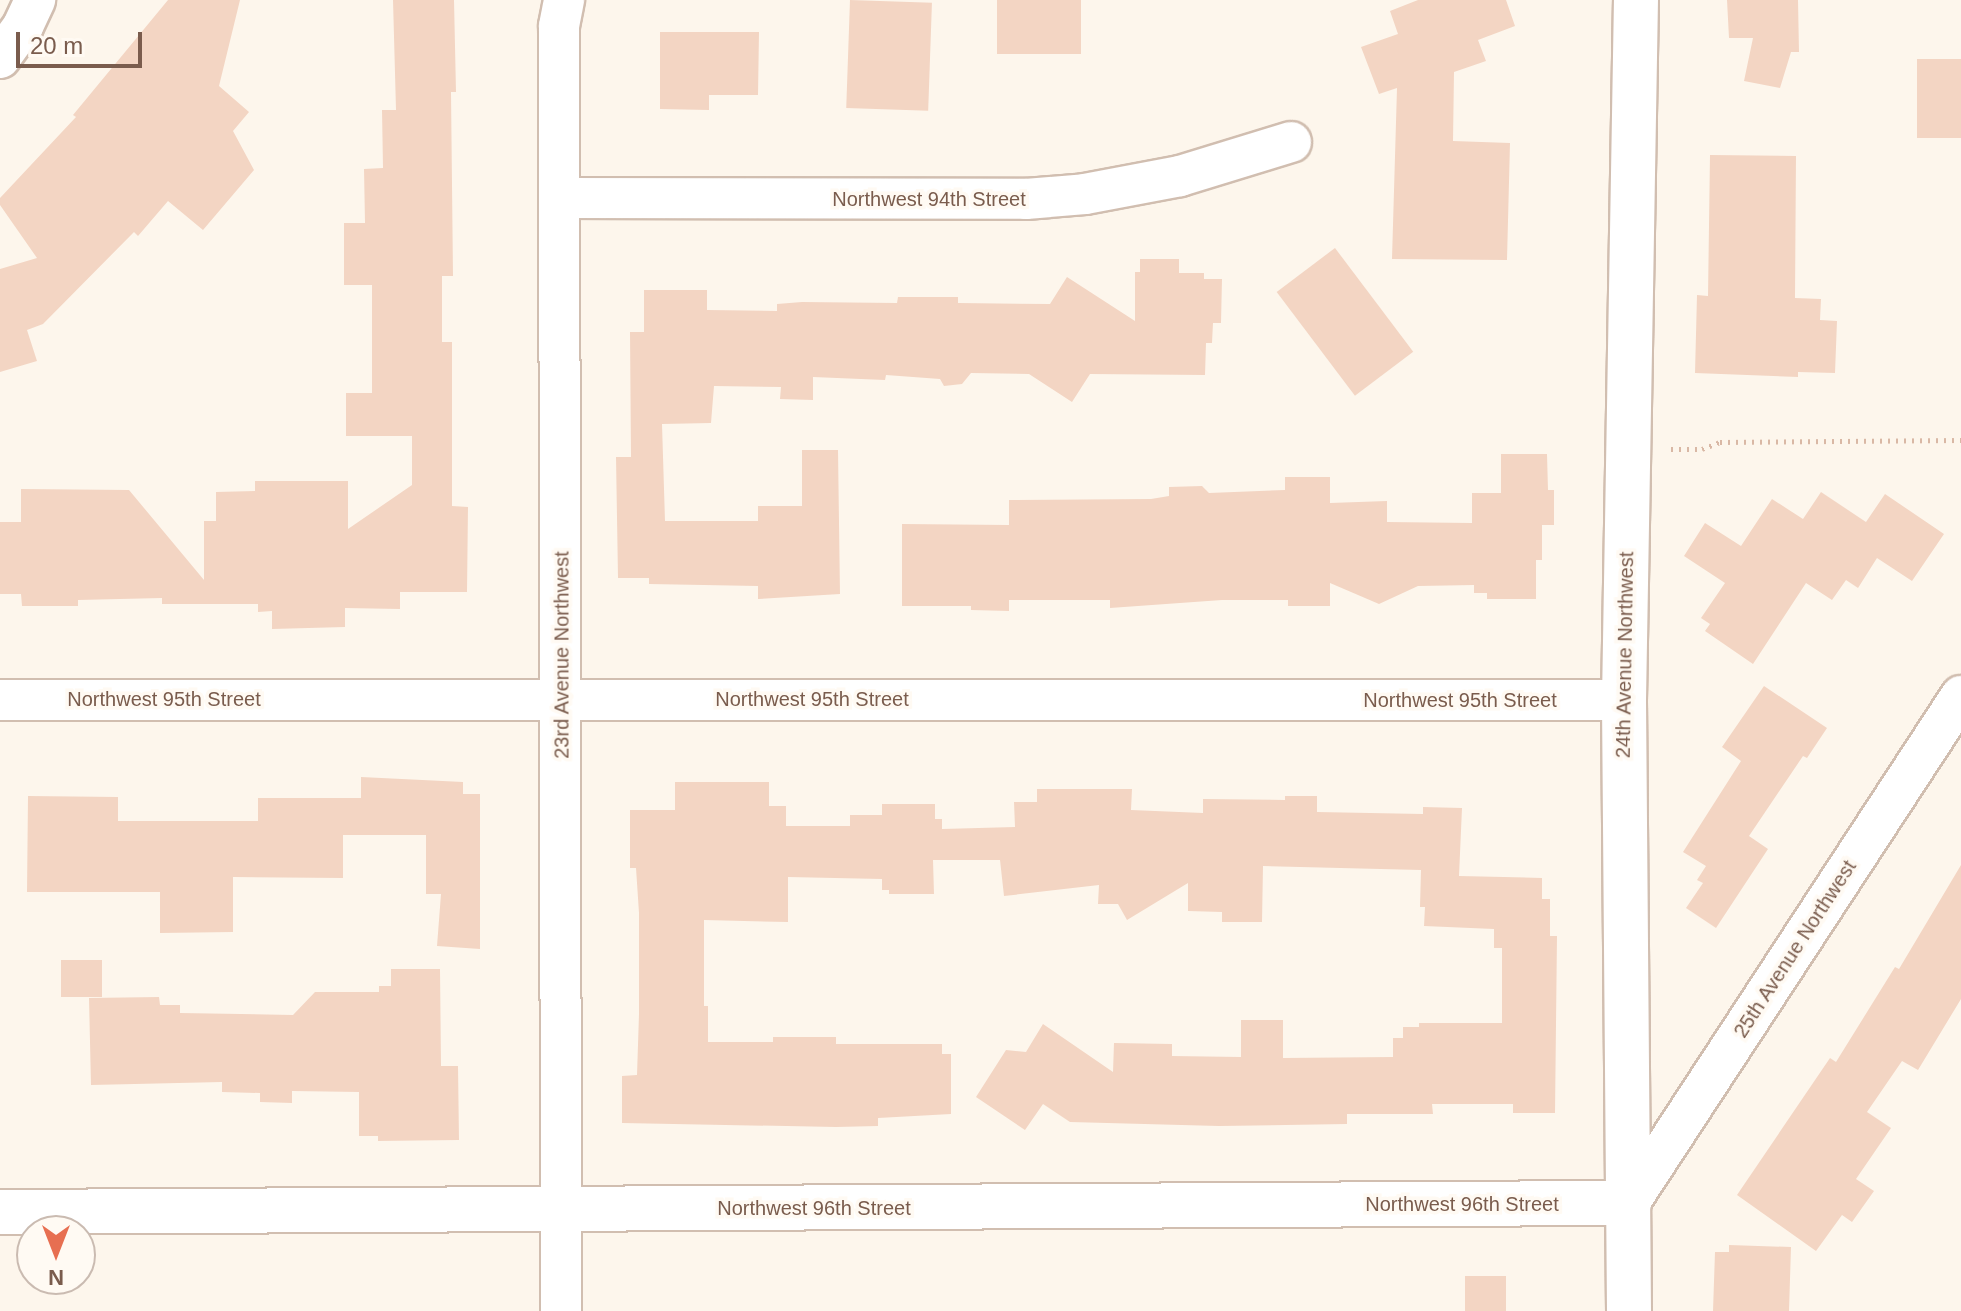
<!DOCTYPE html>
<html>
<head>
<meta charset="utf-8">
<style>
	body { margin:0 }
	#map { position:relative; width:1961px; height:1311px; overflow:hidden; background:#fdf6ec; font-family:Helvetica,sans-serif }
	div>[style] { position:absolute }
	.building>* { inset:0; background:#f3d5c3; transform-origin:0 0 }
	.path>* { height:5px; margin-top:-2.5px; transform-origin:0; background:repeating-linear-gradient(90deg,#d9b8a5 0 2px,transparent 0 8px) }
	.roads { filter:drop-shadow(2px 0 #d1beb0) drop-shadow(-2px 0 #d1beb0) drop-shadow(0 2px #d1beb0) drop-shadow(0 -2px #d1beb0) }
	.street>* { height:40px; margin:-20px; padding:0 20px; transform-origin:20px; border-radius:20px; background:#fff }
	.secondary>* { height:44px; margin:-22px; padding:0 22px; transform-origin:22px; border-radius:22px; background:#fff }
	span { translate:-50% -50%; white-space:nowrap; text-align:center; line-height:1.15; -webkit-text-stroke:7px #fffaf3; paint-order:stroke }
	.street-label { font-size:20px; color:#7a5c4d }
	.north { position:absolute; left:16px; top:1215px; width:80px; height:80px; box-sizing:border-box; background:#fffaf3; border:2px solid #cabbb1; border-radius:50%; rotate:180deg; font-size:22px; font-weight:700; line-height:32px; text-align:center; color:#7a5c4d }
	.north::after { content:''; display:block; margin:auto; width:28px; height:36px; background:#e76f51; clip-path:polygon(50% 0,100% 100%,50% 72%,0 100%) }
	.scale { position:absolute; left:16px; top:32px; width:126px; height:36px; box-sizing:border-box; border:4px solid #7a5c4d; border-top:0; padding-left:10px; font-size:24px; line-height:28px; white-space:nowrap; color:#7a5c4d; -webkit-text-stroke:6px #fffaf3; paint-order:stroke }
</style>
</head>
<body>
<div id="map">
	<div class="building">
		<div style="clip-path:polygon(168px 0,240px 0,219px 86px,249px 112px,233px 131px,254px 170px,203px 230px,168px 201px,138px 236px,134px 232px,43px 324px,27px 330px,37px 361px,0 372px,0 269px,37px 258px,0 205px,0 198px,76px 117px,73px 115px)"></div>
		<div style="clip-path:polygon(393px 0,454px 0,456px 92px,451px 92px,453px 276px,442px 276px,442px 342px,452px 342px,452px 506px,468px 507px,467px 592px,400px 592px,400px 609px,345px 608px,345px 627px,272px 629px,272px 611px,258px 612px,258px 604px,162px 604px,162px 598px,78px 600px,78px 606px,22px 606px,21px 594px,0 594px,0 522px,21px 522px,21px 489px,129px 490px,204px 580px,204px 521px,216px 521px,216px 492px,255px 491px,255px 481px,348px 481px,348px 529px,412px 485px,412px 436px,346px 436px,346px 393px,372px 393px,372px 285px,344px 285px,344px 223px,365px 223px,364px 169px,383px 168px,382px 110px,396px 110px)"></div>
		<div style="left:850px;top:0;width:82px;height:108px;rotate:2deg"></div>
		<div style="left:997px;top:0;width:84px;height:54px"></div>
		<div style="clip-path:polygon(1418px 0,1506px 0,1515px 26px,1478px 40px,1486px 61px,1454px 72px,1453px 141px,1510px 143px,1507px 260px,1392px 259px,1397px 88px,1379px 94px,1361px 47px,1398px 34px,1390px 11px)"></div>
		<div style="clip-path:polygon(1727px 0,1798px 0,1799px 52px,1791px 52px,1780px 88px,1744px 81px,1753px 38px,1729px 38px)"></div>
		<div style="clip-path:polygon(660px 32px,759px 32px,758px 95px,709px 95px,709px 110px,660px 109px)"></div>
		<div style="left:1917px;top:59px;width:44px;height:79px"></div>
		<div style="clip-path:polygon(1710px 155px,1796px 156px,1795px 298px,1821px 299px,1820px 320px,1837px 321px,1835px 373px,1798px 372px,1798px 377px,1695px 373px,1697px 295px,1708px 296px)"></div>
		<div style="left:1335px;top:248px;width:130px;height:73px;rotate:53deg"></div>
		<div style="clip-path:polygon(1140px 259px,1179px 259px,1179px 273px,1204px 273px,1204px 279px,1222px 279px,1221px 323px,1213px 323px,1212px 343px,1206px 343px,1205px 375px,1090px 374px,1072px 402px,1029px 374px,971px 373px,962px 384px,944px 386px,940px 379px,886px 375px,885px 380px,813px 377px,813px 400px,780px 399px,781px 387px,714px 386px,711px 423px,662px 424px,665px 521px,758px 521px,758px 506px,802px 506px,802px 450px,838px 450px,840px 594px,758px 599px,758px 586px,649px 584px,649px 578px,618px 578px,616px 457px,631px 457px,630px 332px,644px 332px,644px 290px,707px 290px,707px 310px,777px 311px,777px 304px,802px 302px,897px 303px,898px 297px,958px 297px,958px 303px,1050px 304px,1067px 277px,1135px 321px,1135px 272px,1140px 272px)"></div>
		<div style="clip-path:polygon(1501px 454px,1547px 454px,1548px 490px,1554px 490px,1554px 525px,1542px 525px,1542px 560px,1536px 560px,1536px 599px,1487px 599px,1487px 593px,1474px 593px,1474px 585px,1418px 586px,1379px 604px,1330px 583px,1330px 606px,1288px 606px,1288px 600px,1222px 600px,1110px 608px,1110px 600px,1009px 600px,1009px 611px,971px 610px,971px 606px,902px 606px,902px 524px,1009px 525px,1009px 500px,1151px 499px,1169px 496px,1169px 487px,1202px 486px,1209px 493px,1285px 490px,1285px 477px,1330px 477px,1330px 503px,1387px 501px,1387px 522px,1472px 523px,1472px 493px,1501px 493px)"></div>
		<div style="clip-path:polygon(1821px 492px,1866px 522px,1885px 494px,1944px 534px,1912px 581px,1877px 558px,1858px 588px,1846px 580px,1832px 600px,1806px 583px,1753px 664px,1705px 631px,1710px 624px,1701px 618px,1725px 583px,1684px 556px,1705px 523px,1741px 546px,1772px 499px,1803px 519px)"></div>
		<div style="clip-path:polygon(1764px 686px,1827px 728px,1807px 758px,1803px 756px,1749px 836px,1768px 849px,1716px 928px,1686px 908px,1703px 883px,1697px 880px,1706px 866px,1683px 852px,1741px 761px,1722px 747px)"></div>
		<div style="clip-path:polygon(361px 777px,463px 782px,463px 794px,480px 794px,480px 949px,437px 946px,441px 894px,426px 894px,426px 835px,343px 835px,343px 878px,233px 877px,233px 932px,160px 933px,160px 892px,27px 892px,28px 796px,118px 797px,118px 821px,258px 821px,258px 798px,361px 798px)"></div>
		<div style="clip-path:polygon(675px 782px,769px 782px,769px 806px,786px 806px,786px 826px,850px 826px,850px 815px,882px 815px,882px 804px,935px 804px,935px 819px,942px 819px,942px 829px,1015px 827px,1014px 802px,1037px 802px,1037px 789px,1132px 789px,1131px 810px,1203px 813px,1203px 799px,1285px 800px,1285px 796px,1317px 796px,1317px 812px,1423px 814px,1423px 807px,1462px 808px,1459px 876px,1542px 878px,1542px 899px,1550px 899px,1550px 936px,1557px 936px,1555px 1113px,1513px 1113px,1513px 1104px,1432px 1104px,1433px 1114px,1347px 1114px,1347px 1124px,1219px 1126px,1070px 1122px,1043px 1104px,1025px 1130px,976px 1097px,1006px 1050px,1026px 1052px,1043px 1024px,1113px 1072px,1114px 1043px,1172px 1044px,1172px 1056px,1241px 1057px,1241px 1020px,1283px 1020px,1283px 1058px,1393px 1057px,1393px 1038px,1403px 1038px,1403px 1027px,1419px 1027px,1419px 1023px,1502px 1023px,1502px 948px,1494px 948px,1494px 929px,1424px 926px,1425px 907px,1420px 907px,1421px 870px,1263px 866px,1262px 922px,1222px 922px,1222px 912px,1188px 911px,1188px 883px,1127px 920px,1118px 904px,1098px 904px,1099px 885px,1004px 896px,1000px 860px,933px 860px,934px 894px,889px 894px,889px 890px,882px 890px,882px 879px,788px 877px,788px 922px,704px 920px,704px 1006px,708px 1006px,708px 1042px,773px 1042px,773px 1037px,836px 1037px,836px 1044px,942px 1044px,942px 1054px,951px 1054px,951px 1114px,878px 1118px,878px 1126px,836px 1127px,622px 1123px,622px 1076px,637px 1075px,639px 1014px,639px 913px,636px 868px,630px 868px,630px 810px,675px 810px)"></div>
		<div style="clip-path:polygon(1961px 865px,1961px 999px,1918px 1070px,1902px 1061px,1867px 1112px,1891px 1128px,1856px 1179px,1874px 1191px,1852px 1222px,1842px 1215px,1816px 1251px,1737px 1195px,1830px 1058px,1836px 1062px,1895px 967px,1899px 969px)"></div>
		<div style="left:61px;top:960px;width:41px;height:37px"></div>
		<div style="clip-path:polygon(391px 969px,440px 969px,441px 1066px,458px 1066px,459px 1140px,378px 1141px,378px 1136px,359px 1136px,359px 1092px,292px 1091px,292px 1103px,260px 1102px,260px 1093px,222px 1092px,222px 1082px,91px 1085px,89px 998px,159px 997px,160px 1005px,180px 1005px,180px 1013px,293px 1015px,315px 992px,379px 992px,379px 986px,391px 986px)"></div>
		<div style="clip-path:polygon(1729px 1245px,1791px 1247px,1789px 1311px,1713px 1311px,1715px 1252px,1729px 1252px)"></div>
		<div style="left:1465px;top:1276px;width:41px;height:35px"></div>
	</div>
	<div class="path">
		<div style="left:1671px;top:449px;width:31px"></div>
		<div style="left:1702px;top:449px;width:19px;rotate:-21deg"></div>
		<div style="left:1720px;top:442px;width:241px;rotate:-0.5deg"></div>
	</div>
	<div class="roads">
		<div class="street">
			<div style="left:0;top:58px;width:39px;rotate:-54deg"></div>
			<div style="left:23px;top:26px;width:29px;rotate:-65deg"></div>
			<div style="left:561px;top:198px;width:465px;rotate:0.1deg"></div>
			<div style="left:1026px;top:199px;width:59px;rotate:-4.8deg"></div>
			<div style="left:1085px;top:194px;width:97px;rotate:-10.7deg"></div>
			<div style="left:1180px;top:176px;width:116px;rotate:-17deg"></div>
			<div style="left:0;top:700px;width:1624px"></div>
			<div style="left:1629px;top:1203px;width:606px;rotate:-56.78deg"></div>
			<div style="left:561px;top:1311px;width:1285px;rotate:-90.09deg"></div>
			<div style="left:559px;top:26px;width:26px;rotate:-79deg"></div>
		</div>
		<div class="secondary">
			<div style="left:0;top:1212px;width:1629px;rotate:-0.32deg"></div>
			<div style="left:1629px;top:1311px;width:611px;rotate:-90.47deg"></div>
			<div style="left:1624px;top:700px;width:700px;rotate:-89.02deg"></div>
		</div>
	</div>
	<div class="street-label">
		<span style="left:929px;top:199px">Northwest 94th Street</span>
		<span style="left:562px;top:655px;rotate:-90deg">23rd Avenue Northwest</span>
		<span style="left:1625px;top:655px;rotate:-89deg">24th Avenue Northwest</span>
		<span style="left:164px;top:699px">Northwest 95th Street</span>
		<span style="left:812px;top:699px">Northwest 95th Street</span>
		<span style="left:1460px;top:700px">Northwest 95th Street</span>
		<span style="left:1795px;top:949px;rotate:-57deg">25th Avenue Northwest</span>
		<span style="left:1462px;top:1204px">Northwest 96th Street</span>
		<span style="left:814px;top:1208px">Northwest 96th Street</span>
	</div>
	<div class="north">N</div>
	<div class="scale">20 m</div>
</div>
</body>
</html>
